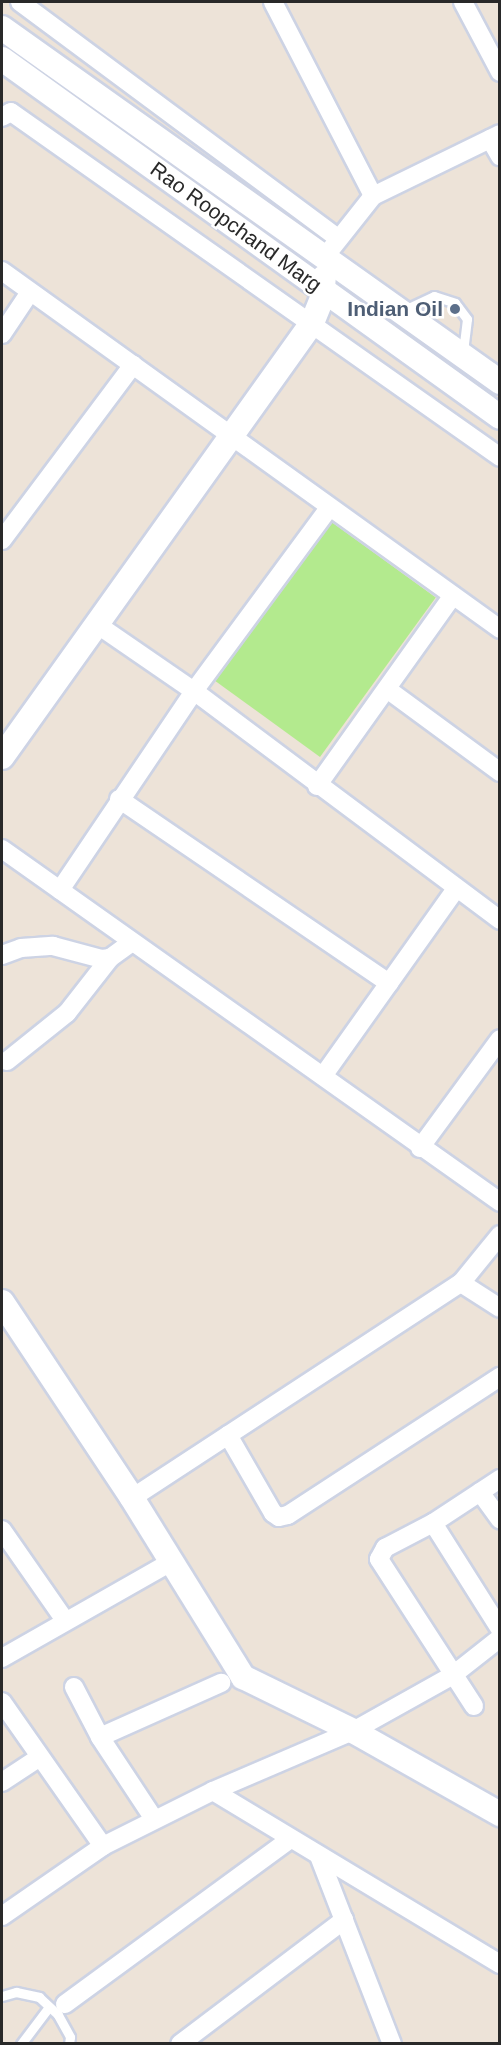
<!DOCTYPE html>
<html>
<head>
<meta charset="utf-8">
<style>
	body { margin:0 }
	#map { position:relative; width:501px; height:2045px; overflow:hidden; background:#ede3d8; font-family:Helvetica,sans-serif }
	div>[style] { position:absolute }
	.green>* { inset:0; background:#b3ea8e; transform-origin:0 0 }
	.roads { filter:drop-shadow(2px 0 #cdd3e4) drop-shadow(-2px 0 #cdd3e4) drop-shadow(0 2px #cdd3e4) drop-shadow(0 -2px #cdd3e4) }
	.lane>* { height:9px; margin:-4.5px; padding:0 4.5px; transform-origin:4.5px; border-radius:4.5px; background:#fff }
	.street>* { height:18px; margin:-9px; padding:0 9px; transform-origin:9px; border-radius:9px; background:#fff }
	.secondary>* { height:24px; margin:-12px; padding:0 12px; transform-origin:12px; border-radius:12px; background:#fff }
	.dots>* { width:16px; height:16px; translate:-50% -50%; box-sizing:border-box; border:3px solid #fff; border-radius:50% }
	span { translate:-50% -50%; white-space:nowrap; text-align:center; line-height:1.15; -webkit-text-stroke:5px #fff; paint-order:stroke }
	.street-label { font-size:21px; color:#292929 }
	.service-label { font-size:21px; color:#4e5e75; font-weight:700 }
	.right { translate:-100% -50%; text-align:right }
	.frame { position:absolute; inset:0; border:3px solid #292929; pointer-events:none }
</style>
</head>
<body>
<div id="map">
	<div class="green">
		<div style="left:329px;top:520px;width:132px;height:197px;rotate:36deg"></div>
	</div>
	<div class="roads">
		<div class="lane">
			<div style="left:404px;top:310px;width:33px;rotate:-25deg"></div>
			<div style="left:434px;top:296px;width:22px;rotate:18deg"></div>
			<div style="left:455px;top:303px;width:20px;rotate:53deg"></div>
			<div style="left:467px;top:319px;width:33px;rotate:97deg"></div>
			<div style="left:2px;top:1996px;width:15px;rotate:-16deg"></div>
			<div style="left:16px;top:1992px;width:24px;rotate:12deg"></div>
			<div style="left:39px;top:1997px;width:26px;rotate:43deg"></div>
			<div style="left:58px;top:2015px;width:25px;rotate:61deg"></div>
			<div style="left:70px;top:2037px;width:7px;rotate:98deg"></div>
			<div style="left:21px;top:2044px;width:46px;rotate:-52.9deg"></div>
		</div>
		<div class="street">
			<div style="left:20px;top:2px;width:396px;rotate:36.6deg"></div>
			<div style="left:273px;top:2px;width:218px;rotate:62.7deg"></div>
			<div style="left:463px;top:2px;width:79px;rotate:62.1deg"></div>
			<div style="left:2px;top:117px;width:10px;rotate:-29deg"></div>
			<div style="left:11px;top:112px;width:598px;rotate:35.2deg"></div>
			<div style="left:490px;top:139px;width:20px;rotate:60deg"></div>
			<div style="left:331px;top:249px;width:68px;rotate:-51.6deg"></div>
			<div style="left:373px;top:196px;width:141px;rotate:-26deg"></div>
			<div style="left:2px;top:271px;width:613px;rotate:35.71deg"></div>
			<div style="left:2px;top:334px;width:50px;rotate:-56.3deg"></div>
			<div style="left:2px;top:540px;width:219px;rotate:-53.2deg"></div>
			<div style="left:95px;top:623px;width:120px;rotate:34.5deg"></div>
			<div style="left:194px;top:691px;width:382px;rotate:36.8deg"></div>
			<div style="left:387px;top:689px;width:140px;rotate:36.3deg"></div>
			<div style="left:317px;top:786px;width:234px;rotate:-54.5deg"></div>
			<div style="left:119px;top:799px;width:327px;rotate:34.3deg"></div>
			<div style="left:2px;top:849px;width:610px;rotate:35.33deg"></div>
			<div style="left:60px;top:890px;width:240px;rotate:-56deg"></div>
			<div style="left:194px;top:691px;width:227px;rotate:-53.6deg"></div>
			<div style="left:2px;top:955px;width:20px;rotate:-20deg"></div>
			<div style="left:21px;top:948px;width:32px;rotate:-4deg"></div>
			<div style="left:53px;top:946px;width:51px;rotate:14.9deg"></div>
			<div style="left:102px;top:959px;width:8px;rotate:-7deg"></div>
			<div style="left:110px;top:958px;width:27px;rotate:-36deg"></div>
			<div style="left:7px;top:1061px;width:77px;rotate:-38.7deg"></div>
			<div style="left:67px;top:1013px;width:70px;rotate:-52deg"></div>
			<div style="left:323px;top:1076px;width:229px;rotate:-54.6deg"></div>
			<div style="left:420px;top:1148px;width:135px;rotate:-53.7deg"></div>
			<div style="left:461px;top:1283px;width:46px;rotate:32.7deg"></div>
			<div style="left:228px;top:1435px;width:90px;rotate:60deg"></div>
			<div style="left:273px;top:1513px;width:7px;rotate:34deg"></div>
			<div style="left:279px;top:1517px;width:9px;rotate:-13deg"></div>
			<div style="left:288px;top:1515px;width:253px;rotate:-33.1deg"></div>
			<div style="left:480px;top:1492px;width:34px;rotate:54deg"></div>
			<div style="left:132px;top:1498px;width:393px;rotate:-33.2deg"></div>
			<div style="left:461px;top:1283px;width:62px;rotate:-50.9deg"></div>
			<div style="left:433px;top:1523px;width:125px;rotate:57.7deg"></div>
			<div style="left:2px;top:1530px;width:108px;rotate:55.1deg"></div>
			<div style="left:2px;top:1658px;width:194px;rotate:-29.6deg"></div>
			<div style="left:74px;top:1687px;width:56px;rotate:62.5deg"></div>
			<div style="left:2px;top:1702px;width:176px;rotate:55deg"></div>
			<div style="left:474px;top:1706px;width:175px;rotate:-122.9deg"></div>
			<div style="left:379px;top:1559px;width:13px;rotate:-61deg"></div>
			<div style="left:385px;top:1548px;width:54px;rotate:-27.5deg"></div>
			<div style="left:433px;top:1523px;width:80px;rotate:-33.3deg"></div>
			<div style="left:2px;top:1782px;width:45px;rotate:-33.3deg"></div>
			<div style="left:213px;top:1791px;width:335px;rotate:31.1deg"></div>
			<div style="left:154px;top:1819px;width:98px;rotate:-123.4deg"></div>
			<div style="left:100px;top:1737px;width:133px;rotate:-24.1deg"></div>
			<div style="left:319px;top:1856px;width:202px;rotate:68.8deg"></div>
			<div style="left:2px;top:1916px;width:123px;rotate:-34.7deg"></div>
			<div style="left:103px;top:1846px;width:123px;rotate:-26.6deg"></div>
			<div style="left:213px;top:1791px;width:152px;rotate:-23.2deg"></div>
			<div style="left:353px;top:1731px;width:115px;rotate:-29.2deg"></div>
			<div style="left:453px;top:1675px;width:60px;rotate:-38.2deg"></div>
			<div style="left:65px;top:2004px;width:278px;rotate:-36.2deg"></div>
			<div style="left:180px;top:2044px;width:206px;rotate:-37.1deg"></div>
		</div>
		<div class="secondary">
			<div style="left:2px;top:28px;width:611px;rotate:35.41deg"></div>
			<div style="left:2px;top:59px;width:613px;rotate:35.71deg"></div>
			<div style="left:2px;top:757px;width:533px;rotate:-54.46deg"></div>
			<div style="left:312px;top:323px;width:27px;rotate:-68deg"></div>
			<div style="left:322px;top:298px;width:21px;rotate:-85deg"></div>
			<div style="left:2px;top:1302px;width:235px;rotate:56.4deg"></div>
			<div style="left:132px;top:1498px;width:211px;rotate:58.2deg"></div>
			<div style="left:243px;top:1677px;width:123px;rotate:26.1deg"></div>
			<div style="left:353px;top:1731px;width:169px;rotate:29.5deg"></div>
		</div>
	</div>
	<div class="dots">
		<div style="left:455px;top:309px;background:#5c6f8a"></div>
	</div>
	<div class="street-label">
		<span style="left:236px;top:227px;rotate:36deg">Rao Roopchand Marg</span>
	</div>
	<div class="service-label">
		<span class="right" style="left:443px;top:309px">Indian Oil</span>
	</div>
	<div class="frame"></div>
</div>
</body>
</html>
